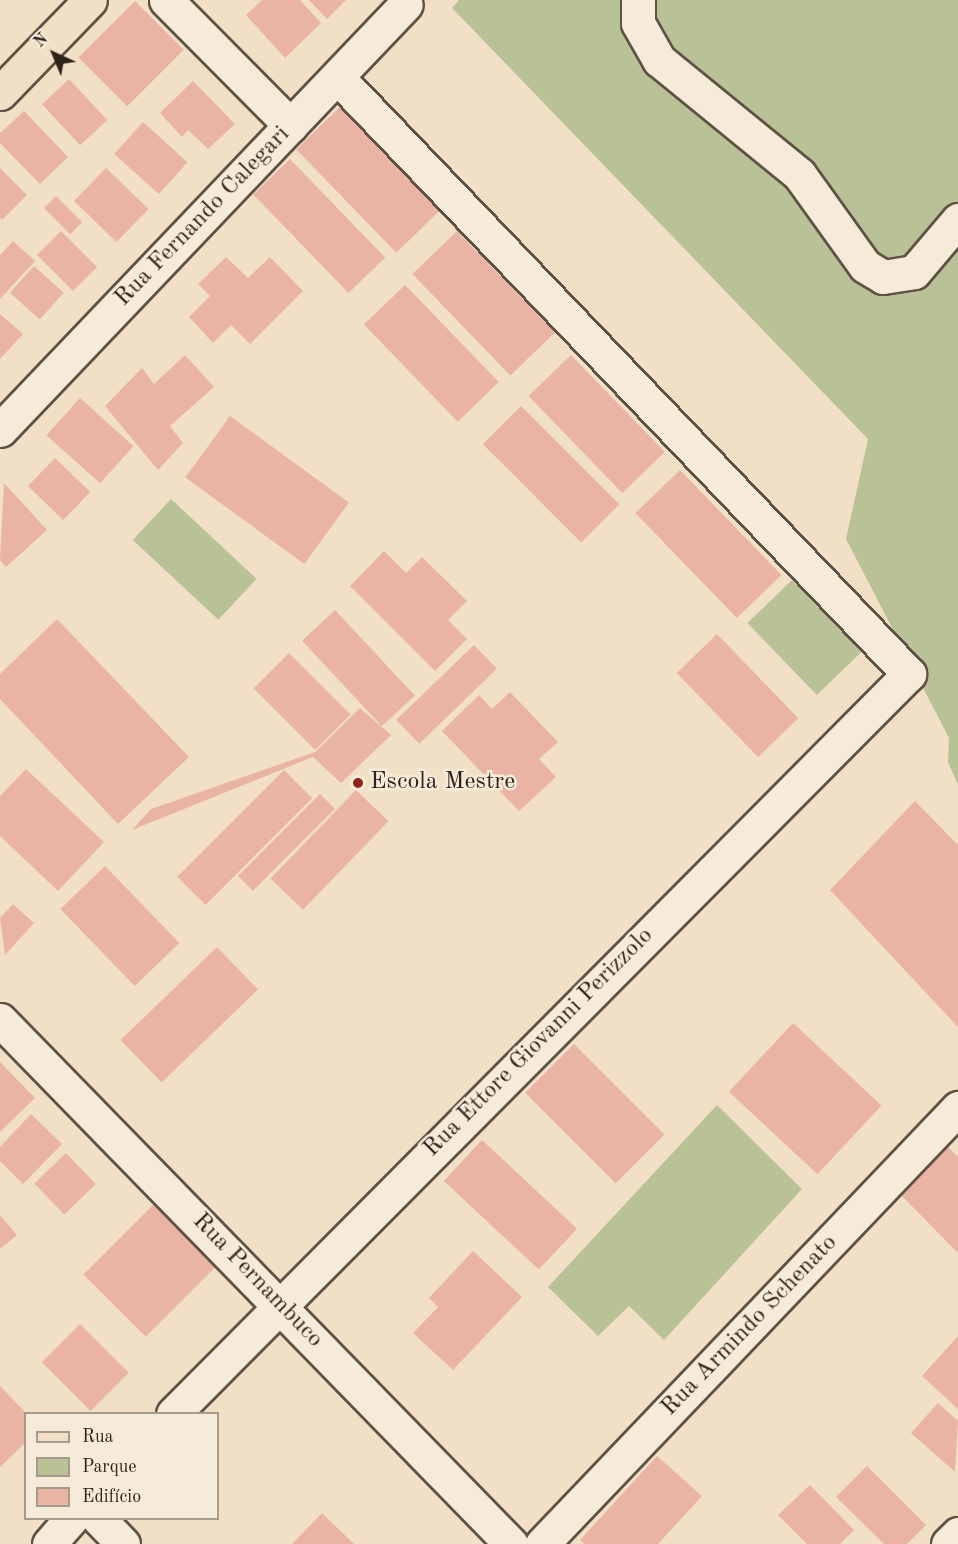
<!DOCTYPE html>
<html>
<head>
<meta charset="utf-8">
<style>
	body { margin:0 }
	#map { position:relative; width:958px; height:1544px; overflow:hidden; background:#f1e0c5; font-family:"Old Standard TT",serif }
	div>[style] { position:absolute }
	.green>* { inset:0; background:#b9c296; transform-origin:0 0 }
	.building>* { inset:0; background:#eab4a5; transform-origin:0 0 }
	.roads { filter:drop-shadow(2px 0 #5f5245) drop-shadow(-2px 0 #5f5245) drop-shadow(0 2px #5f5245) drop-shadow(0 -2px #5f5245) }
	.minor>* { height:33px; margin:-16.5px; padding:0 16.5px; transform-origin:16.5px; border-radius:16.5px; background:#f6ebd9 }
	.major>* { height:33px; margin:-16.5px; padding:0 16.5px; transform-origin:16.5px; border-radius:16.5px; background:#f1e0c5 }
	.dots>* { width:16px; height:16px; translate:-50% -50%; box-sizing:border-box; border:3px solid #f6ebd9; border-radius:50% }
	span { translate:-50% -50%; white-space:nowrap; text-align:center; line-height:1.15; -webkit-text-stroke:5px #f6ebd9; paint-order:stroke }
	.street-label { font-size:24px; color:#2e221a }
	.poi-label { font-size:24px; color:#2e221a }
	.left { translate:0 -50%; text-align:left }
	.legend { position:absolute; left:24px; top:1412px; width:195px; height:108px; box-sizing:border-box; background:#f6ebd9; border:2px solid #a69b8d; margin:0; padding:8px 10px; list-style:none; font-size:18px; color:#2e221a }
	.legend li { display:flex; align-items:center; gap:12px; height:30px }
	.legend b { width:30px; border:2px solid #a69b8d }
	.north { position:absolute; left:24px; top:24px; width:60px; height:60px; -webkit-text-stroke:4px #f6ebd9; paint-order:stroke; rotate:316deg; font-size:16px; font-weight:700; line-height:24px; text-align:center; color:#2e221a }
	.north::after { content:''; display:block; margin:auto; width:21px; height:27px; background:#2e221a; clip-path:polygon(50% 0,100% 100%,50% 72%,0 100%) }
</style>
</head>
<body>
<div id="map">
	<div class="green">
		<div style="clip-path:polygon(459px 0,958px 0,958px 785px,948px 762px,949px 738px,846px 539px,868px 439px,452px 8px)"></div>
		<div style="left:171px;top:499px;width:117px;height:56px;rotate:43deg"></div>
		<div style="left:792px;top:580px;width:100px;height:62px;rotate:46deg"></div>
		<div style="clip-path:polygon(717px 1105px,802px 1189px,664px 1340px,629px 1306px,598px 1336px,548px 1287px)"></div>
	</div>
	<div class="building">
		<div style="clip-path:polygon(262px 0,300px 0,321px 23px,285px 58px,246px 15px)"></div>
		<div style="clip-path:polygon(309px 0,346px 0,327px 19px)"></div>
		<div style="left:135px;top:1px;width:69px;height:80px;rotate:45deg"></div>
		<div style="left:69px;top:79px;width:56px;height:37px;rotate:47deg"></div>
		<div style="clip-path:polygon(193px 81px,235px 124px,208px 149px,188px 130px,182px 137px,160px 113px)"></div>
		<div style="left:343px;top:104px;width:144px;height:65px;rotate:46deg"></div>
		<div style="clip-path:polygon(24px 111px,68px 157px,40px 184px,0 143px,0 133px)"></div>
		<div style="left:143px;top:122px;width:60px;height:43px;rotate:42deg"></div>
		<div style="left:290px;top:159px;width:137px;height:51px;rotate:46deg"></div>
		<div style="clip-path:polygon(0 168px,27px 195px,2px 220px,0 218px)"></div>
		<div style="left:106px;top:168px;width:59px;height:46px;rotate:44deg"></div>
		<div style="left:56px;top:196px;width:37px;height:17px;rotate:45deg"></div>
		<div style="left:61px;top:231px;width:51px;height:34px;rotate:45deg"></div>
		<div style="left:457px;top:231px;width:141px;height:62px;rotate:46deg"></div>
		<div style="clip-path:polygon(13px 241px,35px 261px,0 299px,0 255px)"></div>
		<div style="clip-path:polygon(226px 257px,248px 278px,270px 257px,303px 291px,250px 344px,231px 325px,213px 343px,189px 317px,210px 296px,198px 284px)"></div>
		<div style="left:34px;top:266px;width:40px;height:36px;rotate:42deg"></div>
		<div style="left:405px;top:285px;width:135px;height:57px;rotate:46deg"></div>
		<div style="clip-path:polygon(0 314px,23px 334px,0 359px)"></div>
		<div style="clip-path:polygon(185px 355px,214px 387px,170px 426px,183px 443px,158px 470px,105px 406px,142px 368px,154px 384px)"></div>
		<div style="left:571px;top:355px;width:135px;height:59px;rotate:46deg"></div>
		<div style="left:80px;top:398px;width:72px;height:50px;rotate:42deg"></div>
		<div style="left:521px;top:406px;width:139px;height:54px;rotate:45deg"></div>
		<div style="left:230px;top:416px;width:147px;height:76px;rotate:36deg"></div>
		<div style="left:55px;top:458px;width:49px;height:39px;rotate:44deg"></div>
		<div style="left:680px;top:470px;width:146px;height:62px;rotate:46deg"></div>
		<div style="clip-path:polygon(4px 483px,47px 530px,6px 567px,0 560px)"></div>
		<div style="clip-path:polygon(384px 551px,406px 573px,422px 557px,467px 601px,448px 620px,467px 639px,435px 671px,350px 586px)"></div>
		<div style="left:335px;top:610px;width:117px;height:45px;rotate:47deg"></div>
		<div style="clip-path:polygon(57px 619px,189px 757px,118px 824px,0 699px,0 674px)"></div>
		<div style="left:717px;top:634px;width:117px;height:56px;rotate:46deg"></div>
		<div style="left:474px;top:645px;width:33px;height:108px;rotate:46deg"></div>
		<div style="left:289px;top:653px;width:87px;height:50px;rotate:45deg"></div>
		<div style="clip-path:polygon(510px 692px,558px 742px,539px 759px,556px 777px,519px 811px,442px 731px,479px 695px,492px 709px)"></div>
		<div style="clip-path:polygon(360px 708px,391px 735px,341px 783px,313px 757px,132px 830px,151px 809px,315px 752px)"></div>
		<div style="clip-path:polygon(26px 769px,104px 842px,58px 891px,0 836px,0 796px)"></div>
		<div style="left:284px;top:770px;width:40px;height:151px;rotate:45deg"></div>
		<div style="left:356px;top:790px;width:45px;height:123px;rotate:44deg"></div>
		<div style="left:320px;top:794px;width:21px;height:116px;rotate:45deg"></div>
		<div style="clip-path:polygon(915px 801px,958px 845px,958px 1027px,830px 890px)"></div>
		<div style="left:105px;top:866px;width:107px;height:62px;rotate:46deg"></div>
		<div style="clip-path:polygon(13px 904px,34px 923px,5px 955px,0 918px)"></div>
		<div style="left:217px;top:947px;width:59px;height:134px;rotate:46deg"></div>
		<div style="left:793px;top:1023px;width:121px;height:94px;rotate:43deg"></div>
		<div style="left:574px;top:1044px;width:128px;height:69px;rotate:45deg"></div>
		<div style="clip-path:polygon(0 1062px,35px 1098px,0 1132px)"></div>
		<div style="clip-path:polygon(31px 1114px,62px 1144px,23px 1184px,0 1161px,0 1147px)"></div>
		<div style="left:482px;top:1140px;width:130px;height:56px;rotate:43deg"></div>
		<div style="clip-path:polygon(947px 1146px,958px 1157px,958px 1253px,899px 1193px)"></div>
		<div style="left:66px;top:1153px;width:43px;height:44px;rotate:46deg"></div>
		<div style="left:164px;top:1194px;width:88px;height:114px;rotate:45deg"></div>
		<div style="clip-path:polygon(0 1215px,17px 1235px,0 1249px)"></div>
		<div style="clip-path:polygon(473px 1251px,522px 1297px,453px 1370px,413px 1333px,438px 1307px,429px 1298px)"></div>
		<div style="left:80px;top:1324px;width:69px;height:54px;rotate:45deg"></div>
		<div style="clip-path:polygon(958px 1336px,958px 1409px,922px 1376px)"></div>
		<div style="clip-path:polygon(0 1386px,26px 1413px,26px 1442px,0 1467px)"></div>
		<div style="clip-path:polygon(938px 1403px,958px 1421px,955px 1472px,911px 1433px)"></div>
		<div style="clip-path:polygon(657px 1456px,702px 1496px,658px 1544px,585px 1544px,580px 1540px)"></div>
		<div style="clip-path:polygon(867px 1466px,926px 1525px,907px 1544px,884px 1544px,836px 1497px)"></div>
		<div style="clip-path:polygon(810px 1485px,854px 1530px,840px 1544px,807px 1544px,778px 1515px)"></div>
		<div style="clip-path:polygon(322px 1513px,354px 1544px,292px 1544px)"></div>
	</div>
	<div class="roads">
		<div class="minor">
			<div style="left:166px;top:0;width:177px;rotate:45.2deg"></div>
			<div style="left:638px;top:0;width:23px;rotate:90deg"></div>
			<div style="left:638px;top:23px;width:43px;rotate:60.4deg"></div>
			<div style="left:659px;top:60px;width:181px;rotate:39.2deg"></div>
			<div style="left:799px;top:174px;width:113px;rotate:54.3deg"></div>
			<div style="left:865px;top:266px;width:21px;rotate:31deg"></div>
			<div style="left:883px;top:277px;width:31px;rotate:-9deg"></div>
			<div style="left:914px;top:272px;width:68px;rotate:-49.8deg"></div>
			<div style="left:0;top:430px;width:588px;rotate:-46.38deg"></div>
			<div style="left:0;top:1020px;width:732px;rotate:45.72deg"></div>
			<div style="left:173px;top:1414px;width:1044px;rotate:-45.16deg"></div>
			<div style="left:909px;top:674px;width:827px;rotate:-133.77deg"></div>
			<div style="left:98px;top:1518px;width:36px;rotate:46deg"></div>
			<div style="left:49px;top:1544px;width:35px;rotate:-49deg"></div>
			<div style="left:542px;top:1544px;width:603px;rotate:-46.34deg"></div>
			<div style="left:948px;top:1544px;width:14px;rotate:-45deg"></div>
		</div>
		<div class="major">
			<div style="left:0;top:93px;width:129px;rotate:-45.9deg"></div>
		</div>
	</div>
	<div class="dots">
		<div style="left:358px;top:783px;background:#8f2418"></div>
	</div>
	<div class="street-label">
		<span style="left:203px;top:217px;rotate:-46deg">Rua Fernando Calegari</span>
		<span style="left:539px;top:1043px;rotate:-45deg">Rua Ettore Giovanni Perizzolo</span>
		<span style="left:257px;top:1281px;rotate:46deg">Rua Pernambuco</span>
		<span style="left:750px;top:1326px;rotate:-46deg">Rua Armindo Schenato</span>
	</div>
	<div class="poi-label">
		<span class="left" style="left:370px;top:783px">Escola Mestre</span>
	</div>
	<ul class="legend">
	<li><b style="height:8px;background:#f1e0c5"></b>Rua</li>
	<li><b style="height:16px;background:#b9c296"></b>Parque</li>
	<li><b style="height:16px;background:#eab4a5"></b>Edifício</li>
	</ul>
	<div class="north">N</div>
</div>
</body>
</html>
